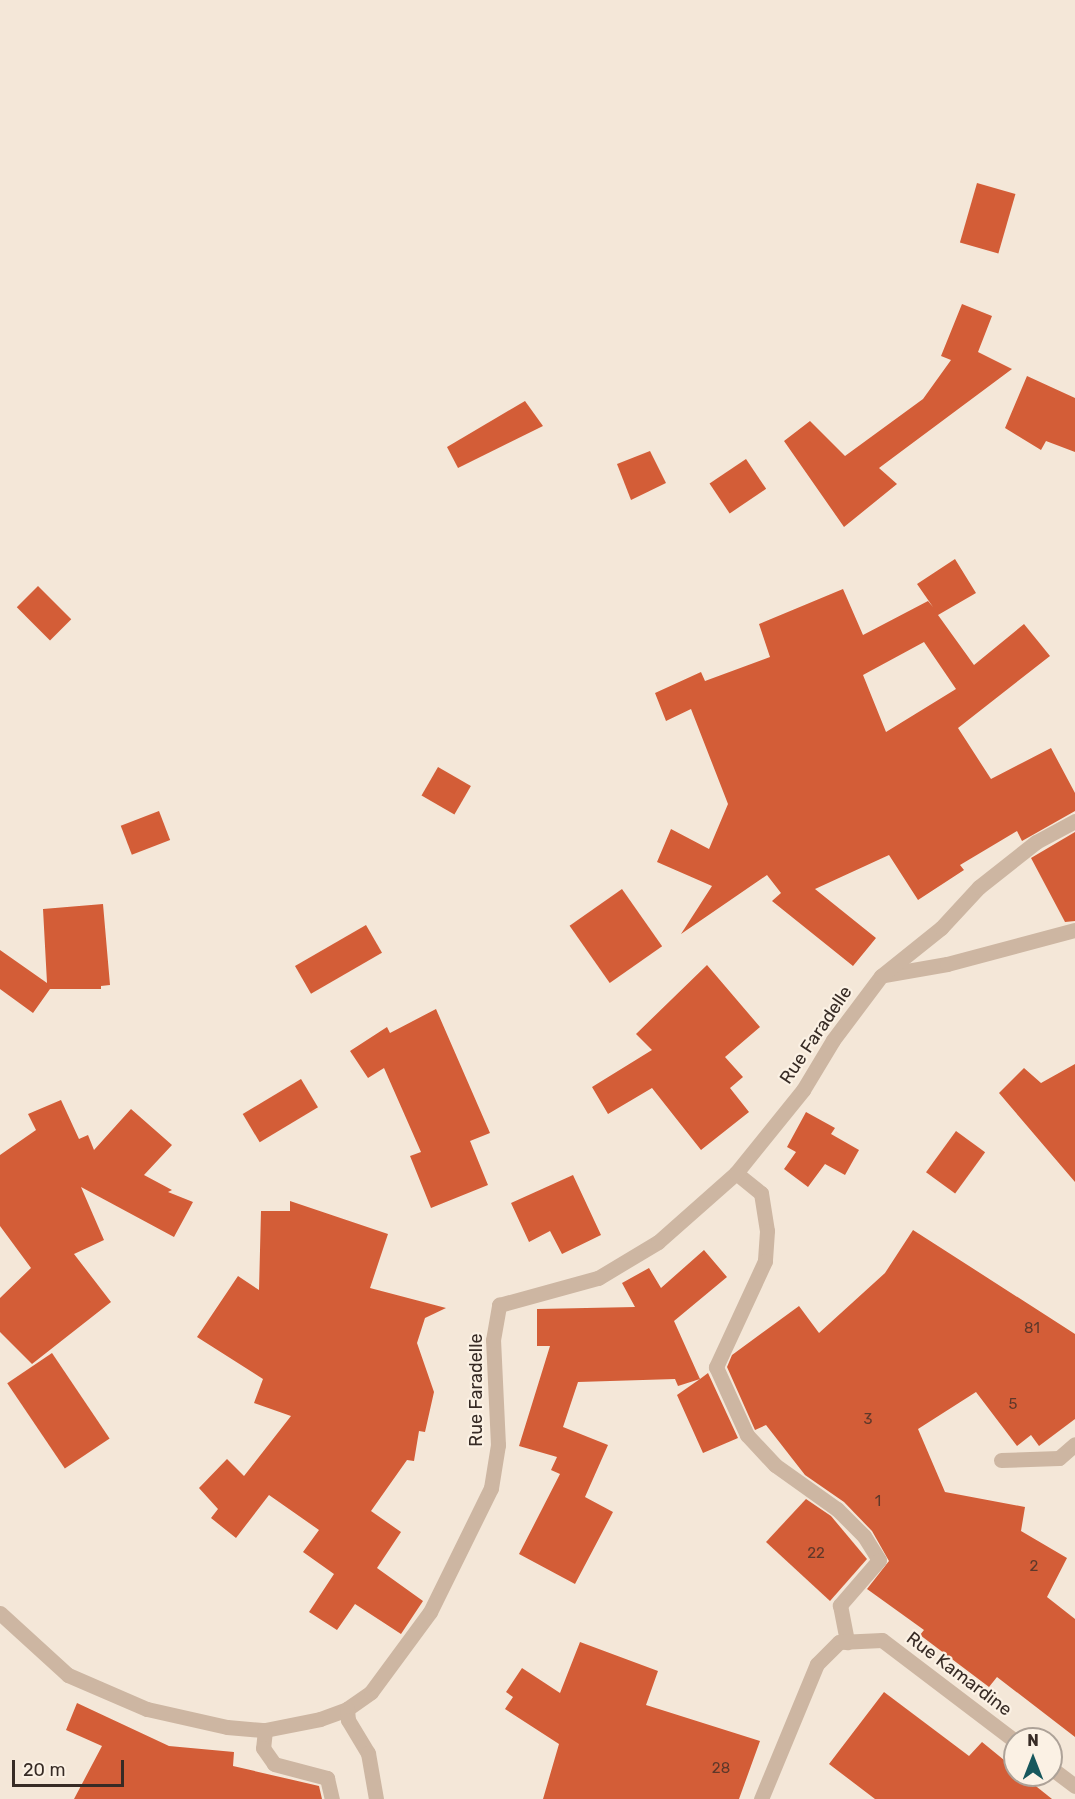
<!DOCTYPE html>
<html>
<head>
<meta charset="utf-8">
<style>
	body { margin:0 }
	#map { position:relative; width:1075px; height:1799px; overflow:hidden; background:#f4e7d8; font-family:Rubik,sans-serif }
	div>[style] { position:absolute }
	.building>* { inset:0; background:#d35d37; transform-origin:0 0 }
	.minor>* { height:15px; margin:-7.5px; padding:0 7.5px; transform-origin:7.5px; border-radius:7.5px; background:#cdb6a2 }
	span { translate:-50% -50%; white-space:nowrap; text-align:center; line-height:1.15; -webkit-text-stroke:4.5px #fbf1e4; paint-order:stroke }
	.number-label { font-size:15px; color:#5e382a }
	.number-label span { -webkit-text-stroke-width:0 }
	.street-label { font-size:18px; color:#372b25 }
	.north { position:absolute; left:1003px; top:1727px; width:60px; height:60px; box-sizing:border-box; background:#fbf1e4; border:2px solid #ada298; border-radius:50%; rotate:0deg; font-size:16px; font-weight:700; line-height:24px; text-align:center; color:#372b25 }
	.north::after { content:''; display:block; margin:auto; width:21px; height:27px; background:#17575c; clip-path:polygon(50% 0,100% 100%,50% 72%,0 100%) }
	.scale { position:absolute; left:12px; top:1760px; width:112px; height:27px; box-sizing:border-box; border:3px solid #372b25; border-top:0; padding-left:8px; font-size:18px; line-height:21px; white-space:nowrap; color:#372b25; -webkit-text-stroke:4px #fbf1e4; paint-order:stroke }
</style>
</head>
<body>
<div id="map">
	<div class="building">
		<div style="left:977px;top:183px;width:40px;height:62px;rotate:16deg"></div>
		<div style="clip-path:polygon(962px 304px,992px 316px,978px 352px,1012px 369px,879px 468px,897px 484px,844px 527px,784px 441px,810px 421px,845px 456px,923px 399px,951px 360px,941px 356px)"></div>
		<div style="clip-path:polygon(1027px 376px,1075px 398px,1075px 452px,1046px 441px,1041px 450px,1005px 428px)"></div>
		<div style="clip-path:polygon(525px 401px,543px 426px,458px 468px,447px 447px)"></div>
		<div style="clip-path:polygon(650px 451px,666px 483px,631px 500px,617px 464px)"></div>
		<div style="left:746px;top:459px;width:36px;height:44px;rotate:56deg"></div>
		<div style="clip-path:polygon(evenodd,955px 559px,976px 593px,938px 615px,974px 665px,1024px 624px,1050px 656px,958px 728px,991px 779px,1051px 748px,1075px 793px,1075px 811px,1022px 841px,1017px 831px,960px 865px,964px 870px,918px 900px,889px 855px,815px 889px,876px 938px,853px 966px,772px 901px,781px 893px,767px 875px,681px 934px,712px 886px,657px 862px,671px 829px,709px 849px,728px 804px,691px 709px,666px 721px,655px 693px,701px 672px,705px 681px,770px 657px,759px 624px,843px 589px,863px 635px,928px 601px,933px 607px,917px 584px,955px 559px,924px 642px,956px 689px,886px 732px,863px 675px,924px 642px)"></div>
		<div style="left:38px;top:586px;width:47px;height:30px;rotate:45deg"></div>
		<div style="left:438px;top:767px;width:38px;height:33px;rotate:30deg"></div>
		<div style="left:159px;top:811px;width:31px;height:41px;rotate:69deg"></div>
		<div style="clip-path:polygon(1075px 832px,1075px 921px,1065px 922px,1031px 858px)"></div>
		<div style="left:622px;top:889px;width:70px;height:64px;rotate:55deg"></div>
		<div style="clip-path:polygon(103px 904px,110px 985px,101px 986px,101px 989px,50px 989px,33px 1013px,0 989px,0 950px,47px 983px,43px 909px)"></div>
		<div style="left:366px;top:925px;width:32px;height:82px;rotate:60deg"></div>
		<div style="clip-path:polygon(707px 965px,760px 1027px,725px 1057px,743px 1077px,730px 1088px,749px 1112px,701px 1150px,652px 1088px,608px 1114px,592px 1087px,652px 1050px,636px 1034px)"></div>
		<div style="clip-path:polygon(436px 1009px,490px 1133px,470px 1141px,488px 1185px,431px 1208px,410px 1156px,421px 1152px,384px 1068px,368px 1078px,350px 1051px,387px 1027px,390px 1033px)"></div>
		<div style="clip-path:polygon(1075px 1064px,1075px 1182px,999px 1093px,1024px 1068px,1041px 1083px)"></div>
		<div style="left:301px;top:1079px;width:33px;height:68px;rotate:59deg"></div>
		<div style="clip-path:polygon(61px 1100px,79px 1139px,88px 1135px,94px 1150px,131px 1109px,172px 1145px,144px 1175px,172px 1190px,168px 1192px,193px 1202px,174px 1237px,81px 1187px,104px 1240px,74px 1254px,111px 1302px,32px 1364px,0 1332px,0 1298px,31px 1268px,0 1226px,0 1155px,36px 1130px,28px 1114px)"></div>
		<div style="clip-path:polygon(806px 1112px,835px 1128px,831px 1134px,859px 1150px,845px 1175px,825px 1164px,808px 1187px,784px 1169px,796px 1152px,787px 1147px)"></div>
		<div style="left:956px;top:1131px;width:36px;height:51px;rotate:36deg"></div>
		<div style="clip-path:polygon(573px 1175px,601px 1235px,562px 1254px,550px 1231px,529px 1242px,511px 1203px)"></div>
		<div style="clip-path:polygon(290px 1201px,388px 1234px,370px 1288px,446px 1308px,425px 1318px,417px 1343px,434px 1392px,425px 1432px,419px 1431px,414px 1461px,407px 1460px,371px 1511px,401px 1532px,377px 1568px,423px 1601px,401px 1634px,355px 1604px,337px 1630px,309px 1612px,334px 1574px,303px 1552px,319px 1530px,269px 1495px,236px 1538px,211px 1518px,218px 1509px,199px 1488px,227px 1459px,244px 1476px,291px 1416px,254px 1403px,263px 1379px,197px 1337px,238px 1276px,259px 1290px,261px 1211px,290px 1211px)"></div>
		<div style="clip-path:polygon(913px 1230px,1075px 1334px,1075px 1419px,1039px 1446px,1031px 1435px,1017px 1446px,976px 1392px,918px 1429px,945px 1492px,1025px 1507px,1021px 1531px,1067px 1558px,1047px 1597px,1075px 1619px,1075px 1737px,997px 1677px,989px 1687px,920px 1635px,924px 1630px,867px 1589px,889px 1561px,872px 1531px,844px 1502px,805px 1475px,766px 1425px,755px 1430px,727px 1367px,732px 1355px,799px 1306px,819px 1333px,885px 1273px)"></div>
		<div style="clip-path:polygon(704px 1250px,727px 1277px,674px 1321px,700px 1379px,708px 1373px,738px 1438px,703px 1453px,677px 1395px,700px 1379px,678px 1386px,675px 1379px,578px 1382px,563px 1427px,608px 1445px,585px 1497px,613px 1512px,575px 1584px,519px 1554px,560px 1474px,551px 1470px,557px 1457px,519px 1446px,550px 1346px,537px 1346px,537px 1309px,635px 1307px,622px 1283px,649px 1268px,661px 1288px)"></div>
		<div style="left:52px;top:1353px;width:103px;height:54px;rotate:56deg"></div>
		<div style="clip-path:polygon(806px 1499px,831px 1516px,867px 1559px,830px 1601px,766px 1542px)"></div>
		<div style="clip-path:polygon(580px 1642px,658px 1671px,646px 1705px,760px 1741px,739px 1799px,543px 1799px,559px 1744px,505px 1709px,513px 1697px,506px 1692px,522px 1668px,560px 1693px)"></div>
		<div style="clip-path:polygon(884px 1692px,969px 1756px,982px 1742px,1015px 1769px,1015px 1775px,1022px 1775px,1052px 1799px,875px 1799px,829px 1764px)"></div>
		<div style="clip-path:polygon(77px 1703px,169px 1746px,234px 1752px,233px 1766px,319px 1786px,322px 1799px,74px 1799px,102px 1746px,66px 1730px)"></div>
	</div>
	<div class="minor">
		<div style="left:884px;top:975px;width:64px;rotate:-9.9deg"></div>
		<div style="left:947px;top:964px;width:132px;rotate:-14.9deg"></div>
		<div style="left:736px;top:1173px;width:32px;rotate:39deg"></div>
		<div style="left:761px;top:1193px;width:38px;rotate:81deg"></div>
		<div style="left:767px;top:1231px;width:30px;rotate:94deg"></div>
		<div style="left:765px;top:1261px;width:117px;rotate:114.8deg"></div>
		<div style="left:716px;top:1367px;width:75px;rotate:65.5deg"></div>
		<div style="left:747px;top:1435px;width:41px;rotate:47deg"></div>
		<div style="left:775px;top:1465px;width:76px;rotate:35.4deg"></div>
		<div style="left:837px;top:1509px;width:38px;rotate:45deg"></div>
		<div style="left:864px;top:1536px;width:28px;rotate:58deg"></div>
		<div style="left:879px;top:1560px;width:60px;rotate:130.9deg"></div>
		<div style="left:840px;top:1605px;width:38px;rotate:79deg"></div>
		<div style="left:1001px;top:1460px;width:58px;rotate:-2deg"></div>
		<div style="left:1059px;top:1458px;width:21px;rotate:-41deg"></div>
		<div style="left:0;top:1613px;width:92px;rotate:42.4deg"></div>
		<div style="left:68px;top:1675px;width:86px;rotate:23.3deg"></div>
		<div style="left:147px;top:1709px;width:82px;rotate:12.7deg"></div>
		<div style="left:227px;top:1727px;width:38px;rotate:5deg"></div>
		<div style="left:265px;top:1730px;width:56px;rotate:-11.3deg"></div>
		<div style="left:320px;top:1719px;width:29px;rotate:-20deg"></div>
		<div style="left:347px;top:1709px;width:29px;rotate:-35deg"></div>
		<div style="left:371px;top:1692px;width:99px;rotate:-53.6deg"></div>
		<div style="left:430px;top:1612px;width:138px;rotate:-63.8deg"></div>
		<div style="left:491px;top:1488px;width:44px;rotate:-80.8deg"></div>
		<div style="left:498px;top:1445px;width:105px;rotate:-92.7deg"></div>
		<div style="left:493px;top:1340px;width:36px;rotate:-80deg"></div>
		<div style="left:499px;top:1305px;width:103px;rotate:-15.3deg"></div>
		<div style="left:598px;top:1278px;width:70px;rotate:-31deg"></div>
		<div style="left:658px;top:1242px;width:104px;rotate:-41.5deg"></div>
		<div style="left:736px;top:1173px;width:107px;rotate:-51.1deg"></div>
		<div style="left:803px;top:1090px;width:58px;rotate:-59deg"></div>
		<div style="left:833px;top:1040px;width:80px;rotate:-53.1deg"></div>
		<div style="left:881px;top:976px;width:77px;rotate:-38.7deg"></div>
		<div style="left:941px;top:928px;width:56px;rotate:-47.2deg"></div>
		<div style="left:979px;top:887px;width:73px;rotate:-38.3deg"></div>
		<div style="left:1036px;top:842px;width:44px;rotate:-28.3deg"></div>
		<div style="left:347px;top:1709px;width:11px;rotate:85deg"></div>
		<div style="left:348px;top:1720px;width:39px;rotate:59deg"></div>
		<div style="left:368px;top:1753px;width:47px;rotate:80.1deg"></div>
		<div style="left:265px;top:1730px;width:18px;rotate:96deg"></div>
		<div style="left:263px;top:1748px;width:19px;rotate:55deg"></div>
		<div style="left:274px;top:1764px;width:55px;rotate:14.8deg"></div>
		<div style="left:327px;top:1778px;width:22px;rotate:77deg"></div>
		<div style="left:1051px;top:1768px;width:30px;rotate:37deg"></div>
		<div style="left:761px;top:1799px;width:146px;rotate:-67.5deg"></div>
		<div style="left:817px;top:1664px;width:31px;rotate:-45deg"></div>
		<div style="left:839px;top:1642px;width:43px;rotate:-2.7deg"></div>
		<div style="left:882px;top:1640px;width:167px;rotate:37.2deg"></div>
	</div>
	<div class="number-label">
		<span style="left:1032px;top:1329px">81</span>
		<span style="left:1013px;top:1405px">5</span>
		<span style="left:868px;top:1420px">3</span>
		<span style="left:878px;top:1502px">1</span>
		<span style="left:816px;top:1554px">22</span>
		<span style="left:1034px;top:1567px">2</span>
		<span style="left:721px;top:1769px">28</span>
	</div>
	<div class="street-label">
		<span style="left:816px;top:1035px;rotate:-56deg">Rue Faradelle</span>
		<span style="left:476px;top:1390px;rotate:-90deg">Rue Faradelle</span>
		<span style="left:959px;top:1674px;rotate:37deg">Rue Kamardine</span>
	</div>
	<div class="north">N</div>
	<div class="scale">20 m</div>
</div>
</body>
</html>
